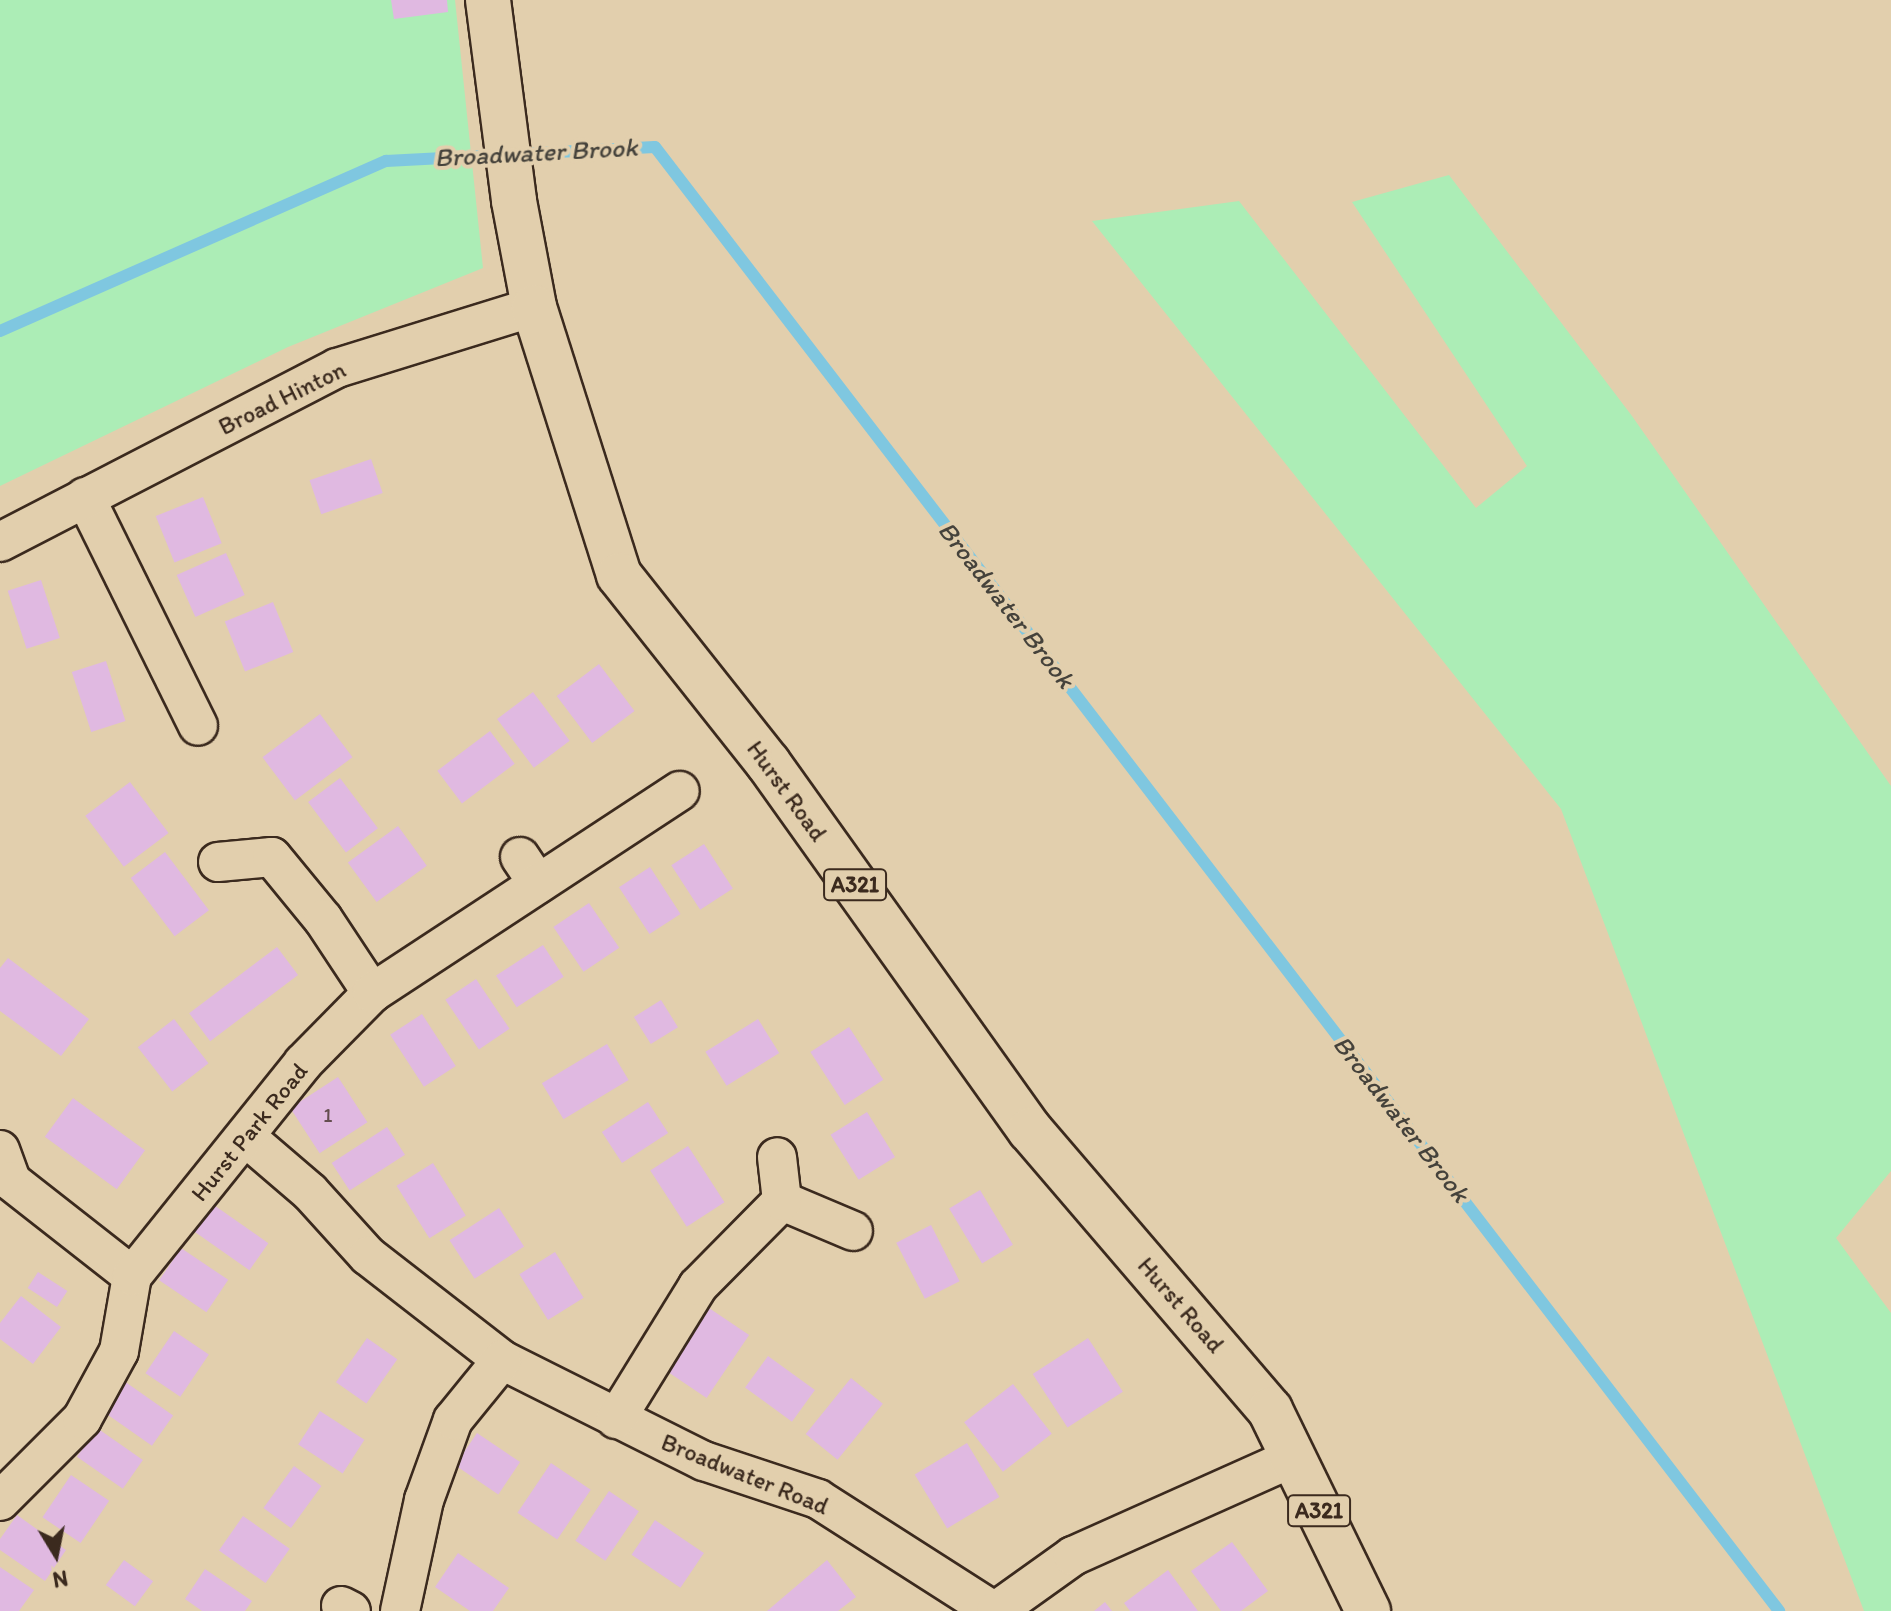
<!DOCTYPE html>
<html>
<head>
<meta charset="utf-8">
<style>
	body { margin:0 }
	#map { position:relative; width:1891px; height:1611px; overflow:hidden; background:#e2cfad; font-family:Itim,sans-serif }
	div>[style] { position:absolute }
	.green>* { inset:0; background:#acedb6 }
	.stream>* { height:12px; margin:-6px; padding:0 6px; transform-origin:6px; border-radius:6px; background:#7fc7e0 }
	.building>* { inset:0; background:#e0b9e1; transform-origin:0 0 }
	.roads { filter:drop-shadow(2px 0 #3b2a1e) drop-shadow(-2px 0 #3b2a1e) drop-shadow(0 2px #3b2a1e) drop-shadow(0 -2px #3b2a1e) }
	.street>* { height:38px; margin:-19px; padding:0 19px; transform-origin:19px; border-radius:19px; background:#e2cfad }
	.primary>* { height:44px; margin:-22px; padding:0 22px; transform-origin:22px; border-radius:22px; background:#e2cfad }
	span { translate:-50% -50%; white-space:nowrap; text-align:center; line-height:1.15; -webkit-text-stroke:8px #e2cfad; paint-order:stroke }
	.number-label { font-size:20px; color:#644e4f }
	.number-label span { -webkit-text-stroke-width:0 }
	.shield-label span { padding:2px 6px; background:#e2cfad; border:2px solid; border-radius:6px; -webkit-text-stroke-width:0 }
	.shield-label { font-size:22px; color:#3b2a1e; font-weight:700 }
	.street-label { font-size:24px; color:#3b2a1e }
	.water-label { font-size:26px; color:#45423b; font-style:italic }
	.north { position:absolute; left:16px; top:1515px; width:80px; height:80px; -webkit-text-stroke:6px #e2cfad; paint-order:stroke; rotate:170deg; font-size:22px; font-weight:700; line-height:32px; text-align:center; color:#3b2a1e }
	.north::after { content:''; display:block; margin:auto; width:28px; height:36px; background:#3b2a1e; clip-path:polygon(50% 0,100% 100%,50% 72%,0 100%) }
</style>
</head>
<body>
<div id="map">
	<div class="green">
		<div style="clip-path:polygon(0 0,455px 0,483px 268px,288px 347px,0 486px)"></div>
		<div style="clip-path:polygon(1449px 175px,1632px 416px,1891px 786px,1891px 1171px,1836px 1238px,1891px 1313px,1891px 1611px,1864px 1611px,1561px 809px,1092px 221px,1239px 201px,1476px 508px,1527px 466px,1352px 202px)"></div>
	</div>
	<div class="stream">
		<div style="left:0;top:331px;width:422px;rotate:-23.8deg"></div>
		<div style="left:386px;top:161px;width:269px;rotate:-3deg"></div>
		<div style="left:655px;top:147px;width:1846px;rotate:52.48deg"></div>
	</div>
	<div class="building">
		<div style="clip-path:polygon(391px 0,447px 0,448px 12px,394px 19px)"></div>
		<div style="left:371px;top:459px;width:36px;height:65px;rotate:71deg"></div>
		<div style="left:203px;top:497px;width:50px;height:51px;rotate:68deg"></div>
		<div style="left:226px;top:553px;width:46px;height:54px;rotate:66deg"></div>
		<div style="left:41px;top:580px;width:61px;height:35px;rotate:72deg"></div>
		<div style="left:273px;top:602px;width:54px;height:52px;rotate:68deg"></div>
		<div style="left:106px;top:661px;width:63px;height:36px;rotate:72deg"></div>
		<div style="left:599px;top:664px;width:59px;height:53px;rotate:53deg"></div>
		<div style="left:533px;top:692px;width:61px;height:45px;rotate:53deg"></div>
		<div style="left:320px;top:714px;width:54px;height:72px;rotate:53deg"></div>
		<div style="left:490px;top:731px;width:41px;height:66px;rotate:53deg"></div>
		<div style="left:340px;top:778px;width:63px;height:40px;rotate:53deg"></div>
		<div style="left:130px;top:782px;width:64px;height:56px;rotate:53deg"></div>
		<div style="left:398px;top:826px;width:49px;height:62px;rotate:54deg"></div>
		<div style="left:704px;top:844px;width:53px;height:39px;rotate:57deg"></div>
		<div style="left:165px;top:852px;width:73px;height:43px;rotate:53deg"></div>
		<div style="left:650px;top:867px;width:56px;height:37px;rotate:57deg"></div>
		<div style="left:589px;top:903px;width:54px;height:43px;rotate:56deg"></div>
		<div style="left:543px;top:945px;width:38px;height:56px;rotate:57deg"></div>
		<div style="left:277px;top:947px;width:35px;height:110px;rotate:53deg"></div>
		<div style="clip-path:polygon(8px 958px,89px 1019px,61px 1056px,0 1011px,0 968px)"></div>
		<div style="left:476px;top:979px;width:60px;height:37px;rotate:56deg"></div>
		<div style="left:661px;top:1000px;width:32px;height:32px;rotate:58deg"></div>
		<div style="left:422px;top:1014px;width:62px;height:38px;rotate:57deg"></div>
		<div style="left:174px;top:1019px;width:56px;height:46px;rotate:52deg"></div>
		<div style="left:758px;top:1019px;width:40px;height:62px;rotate:58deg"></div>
		<div style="left:849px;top:1027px;width:63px;height:46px;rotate:57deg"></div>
		<div style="left:607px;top:1044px;width:42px;height:76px;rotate:59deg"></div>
		<div style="left:338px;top:1077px;width:54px;height:57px;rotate:57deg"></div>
		<div style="left:73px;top:1098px;width:89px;height:48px;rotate:36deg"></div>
		<div style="left:648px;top:1102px;width:37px;height:55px;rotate:57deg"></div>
		<div style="left:867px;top:1112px;width:53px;height:43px;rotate:58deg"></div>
		<div style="left:387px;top:1127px;width:33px;height:66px;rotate:57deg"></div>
		<div style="left:688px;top:1146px;width:67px;height:45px;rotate:57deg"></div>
		<div style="left:433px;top:1163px;width:62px;height:43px;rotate:58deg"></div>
		<div style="left:980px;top:1190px;width:64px;height:36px;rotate:59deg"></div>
		<div style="left:211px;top:1203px;width:70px;height:33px;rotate:35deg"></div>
		<div style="left:499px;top:1208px;width:46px;height:59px;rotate:57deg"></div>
		<div style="left:931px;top:1225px;width:63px;height:39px;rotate:63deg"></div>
		<div style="left:181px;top:1248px;width:57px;height:39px;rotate:34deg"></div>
		<div style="left:555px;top:1252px;width:54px;height:42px;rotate:58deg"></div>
		<div style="left:38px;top:1272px;width:35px;height:19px;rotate:33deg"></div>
		<div style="clip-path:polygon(21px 1296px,61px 1327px,33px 1364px,0 1339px,0 1323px)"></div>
		<div style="left:706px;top:1306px;width:52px;height:76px;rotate:34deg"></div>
		<div style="left:174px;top:1331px;width:42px;height:51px;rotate:34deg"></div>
		<div style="left:367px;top:1338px;width:37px;height:54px;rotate:35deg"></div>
		<div style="left:1088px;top:1338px;width:64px;height:66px;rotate:57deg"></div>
		<div style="left:768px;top:1356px;width:58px;height:39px;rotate:36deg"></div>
		<div style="left:851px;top:1378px;width:41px;height:72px;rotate:39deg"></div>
		<div style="left:124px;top:1381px;width:60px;height:37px;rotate:35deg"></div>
		<div style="left:1013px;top:1384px;width:63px;height:62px;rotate:52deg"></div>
		<div style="left:320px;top:1411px;width:53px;height:40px;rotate:33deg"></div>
		<div style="left:97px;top:1428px;width:56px;height:35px;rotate:35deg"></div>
		<div style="left:477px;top:1433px;width:52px;height:39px;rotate:34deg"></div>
		<div style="left:967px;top:1443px;width:63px;height:61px;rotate:59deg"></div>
		<div style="left:551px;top:1463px;width:48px;height:60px;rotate:34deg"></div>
		<div style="left:294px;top:1466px;width:34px;height:52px;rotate:36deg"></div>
		<div style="left:71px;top:1475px;width:46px;height:51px;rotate:34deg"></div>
		<div style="left:609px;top:1491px;width:36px;height:60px;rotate:34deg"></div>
		<div style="clip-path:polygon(17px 1515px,66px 1550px,45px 1581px,0 1550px,0 1539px)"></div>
		<div style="left:243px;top:1516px;width:57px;height:42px;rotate:35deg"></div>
		<div style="left:655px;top:1520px;width:59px;height:42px;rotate:34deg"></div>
		<div style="clip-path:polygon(1232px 1542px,1268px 1591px,1241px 1611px,1221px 1611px,1191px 1571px)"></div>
		<div style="clip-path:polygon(458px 1553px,509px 1588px,493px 1611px,470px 1611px,435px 1587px)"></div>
		<div style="left:124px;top:1560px;width:36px;height:31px;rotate:36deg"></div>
		<div style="clip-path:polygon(827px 1560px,856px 1597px,838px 1611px,767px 1611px)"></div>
		<div style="clip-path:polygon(0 1567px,34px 1590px,19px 1611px,0 1611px)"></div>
		<div style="clip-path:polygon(205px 1569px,252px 1601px,245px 1611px,202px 1611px,185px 1599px)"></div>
		<div style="clip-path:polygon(1168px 1570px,1198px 1611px,1130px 1611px,1124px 1603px)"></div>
		<div style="clip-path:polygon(1105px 1602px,1112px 1611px,1094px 1611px)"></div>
	</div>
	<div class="roads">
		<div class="street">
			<div style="left:85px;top:497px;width:255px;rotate:63.7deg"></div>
			<div style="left:0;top:542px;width:379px;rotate:-27.3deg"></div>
			<div style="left:337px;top:368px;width:206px;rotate:-17.2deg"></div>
			<div style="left:520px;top:857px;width:32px;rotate:56deg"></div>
			<div style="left:218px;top:862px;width:54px;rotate:-5.3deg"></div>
			<div style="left:272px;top:857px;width:80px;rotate:50.6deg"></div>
			<div style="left:323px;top:919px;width:89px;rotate:56.5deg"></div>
			<div style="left:247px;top:1138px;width:83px;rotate:40.6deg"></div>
			<div style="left:310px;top:1192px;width:86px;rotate:47.8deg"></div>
			<div style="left:368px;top:1256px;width:170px;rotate:37.8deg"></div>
			<div style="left:502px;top:1360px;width:226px;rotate:26.6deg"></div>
			<div style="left:704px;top:1461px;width:120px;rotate:18.4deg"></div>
			<div style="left:818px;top:1499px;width:208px;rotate:32.6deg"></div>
			<div style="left:0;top:1150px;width:33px;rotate:70deg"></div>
			<div style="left:11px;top:1181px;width:154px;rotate:38.1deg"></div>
			<div style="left:782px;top:1201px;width:77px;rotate:22.9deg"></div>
			<div style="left:616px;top:1419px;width:156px;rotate:-58.3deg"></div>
			<div style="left:698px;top:1286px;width:120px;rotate:-45.3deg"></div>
			<div style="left:782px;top:1201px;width:44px;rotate:-96.5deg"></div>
			<div style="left:0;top:1501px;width:116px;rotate:-45deg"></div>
			<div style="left:82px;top:1419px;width:77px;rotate:-61.4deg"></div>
			<div style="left:119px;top:1351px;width:76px;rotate:-80.2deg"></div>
			<div style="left:132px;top:1276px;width:273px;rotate:-51.2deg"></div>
			<div style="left:303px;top:1063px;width:98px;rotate:-45.4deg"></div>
			<div style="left:372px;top:993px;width:368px;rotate:-33.3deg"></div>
			<div style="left:341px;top:1606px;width:11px;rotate:27deg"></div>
			<div style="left:400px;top:1611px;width:114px;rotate:-77.8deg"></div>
			<div style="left:424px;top:1500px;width:85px;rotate:-70.1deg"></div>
			<div style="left:453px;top:1420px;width:77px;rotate:-50.8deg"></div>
			<div style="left:996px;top:1611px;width:95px;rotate:-35.5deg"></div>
			<div style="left:1073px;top:1556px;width:240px;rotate:-24.1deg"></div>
		</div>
		<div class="primary">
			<div style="left:488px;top:0;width:203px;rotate:82.6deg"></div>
			<div style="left:514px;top:201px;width:108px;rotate:79.3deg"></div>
			<div style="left:534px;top:307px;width:281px;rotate:72.4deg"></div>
			<div style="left:619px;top:575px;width:240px;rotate:51.6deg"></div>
			<div style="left:768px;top:763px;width:451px;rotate:54.5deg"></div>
			<div style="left:1030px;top:1130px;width:369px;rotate:49.4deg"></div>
			<div style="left:1270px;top:1410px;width:224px;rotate:64deg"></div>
		</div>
	</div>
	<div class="number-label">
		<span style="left:328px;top:1115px">1</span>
	</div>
	<div class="shield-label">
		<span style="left:855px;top:885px">A321</span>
		<span style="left:1319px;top:1511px">A321</span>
	</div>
	<div class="street-label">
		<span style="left:282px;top:398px;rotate:-26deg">Broad Hinton</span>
		<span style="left:787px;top:791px;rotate:54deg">Hurst Road</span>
		<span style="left:249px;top:1132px;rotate:-51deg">Hurst Park Road</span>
		<span style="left:1181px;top:1305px;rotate:49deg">Hurst Road</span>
		<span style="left:745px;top:1474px;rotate:22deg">Broadwater Road</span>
	</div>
	<div class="water-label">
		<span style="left:536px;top:153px;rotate:-3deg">Broadwater Brook</span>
		<span style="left:1006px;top:605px;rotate:52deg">Broadwater Brook</span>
		<span style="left:1401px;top:1119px;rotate:52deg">Broadwater Brook</span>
	</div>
	<div class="north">N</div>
</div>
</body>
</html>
